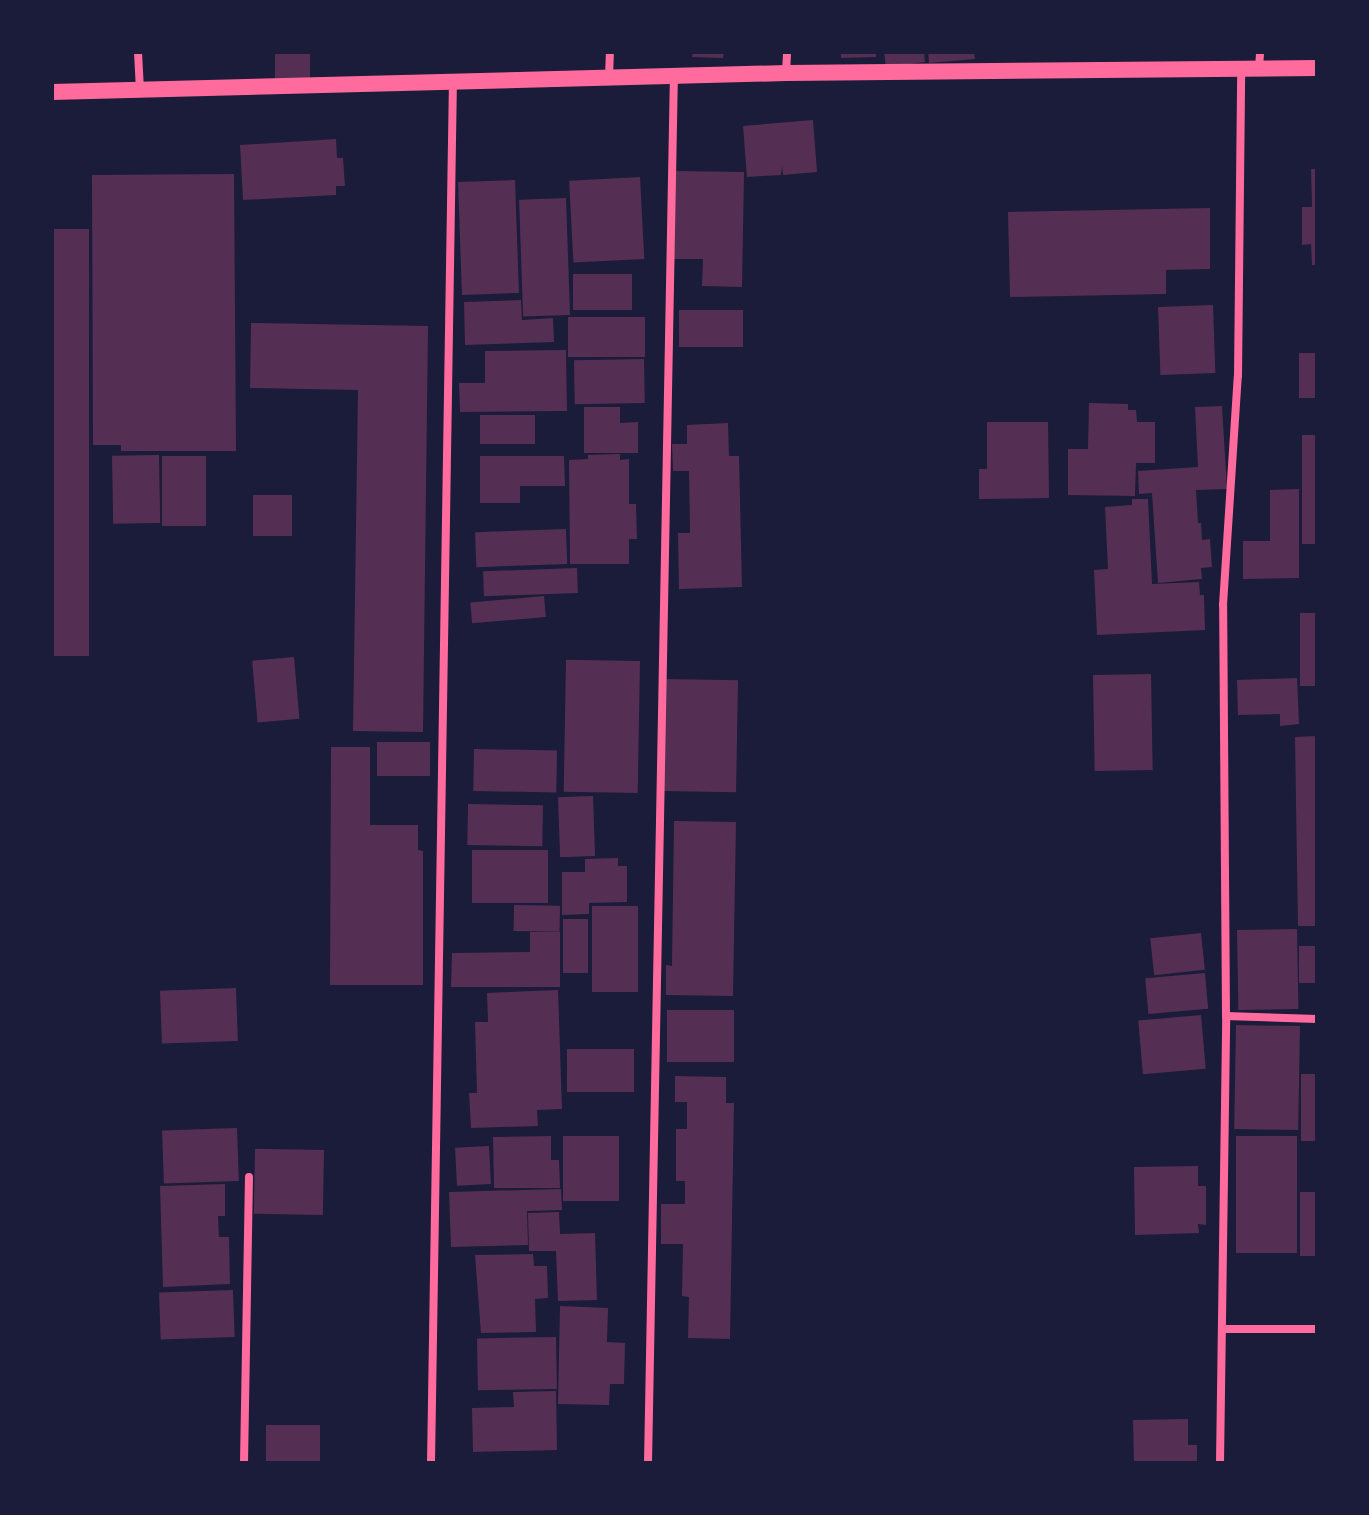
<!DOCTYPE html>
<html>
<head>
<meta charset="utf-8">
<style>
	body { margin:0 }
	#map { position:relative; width:1369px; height:1515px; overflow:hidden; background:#1b1b3a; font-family:Jost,sans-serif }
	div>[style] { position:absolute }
	.building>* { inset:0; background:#542f53; transform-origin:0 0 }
	.minor>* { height:8px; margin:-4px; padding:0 4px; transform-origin:4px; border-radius:4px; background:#ff6b9d }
	.secondary>* { height:16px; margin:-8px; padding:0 8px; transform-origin:8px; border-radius:8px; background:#ff6b9d }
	span { translate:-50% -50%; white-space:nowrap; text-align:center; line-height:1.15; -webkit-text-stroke:8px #1b1b3a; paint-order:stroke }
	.frame { position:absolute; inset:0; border:54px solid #1b1b3a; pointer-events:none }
</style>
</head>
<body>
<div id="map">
	<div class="building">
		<div style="left:275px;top:52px;width:35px;height:26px"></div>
		<div style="clip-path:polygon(693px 52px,724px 52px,723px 58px,692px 57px)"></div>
		<div style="clip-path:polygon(841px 52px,876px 52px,876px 57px,841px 58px)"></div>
		<div style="clip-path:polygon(884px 52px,924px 52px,925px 62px,886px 67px)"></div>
		<div style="clip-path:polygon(928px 52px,974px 52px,975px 59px,929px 63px)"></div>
		<div style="clip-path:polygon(813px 120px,817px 172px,783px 175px,782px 166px,781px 175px,747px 177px,743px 126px)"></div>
		<div style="clip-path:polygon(336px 139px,337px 158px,343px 158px,345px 186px,336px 186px,336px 195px,243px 200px,240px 145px)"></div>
		<div style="clip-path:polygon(1311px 169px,1317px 169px,1317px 265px,1312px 265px,1311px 244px,1302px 245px,1302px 207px,1312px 207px)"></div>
		<div style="clip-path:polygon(675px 171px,744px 172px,742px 287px,702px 286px,703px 259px,674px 259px)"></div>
		<div style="clip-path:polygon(234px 174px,236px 451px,121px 451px,121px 445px,93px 445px,92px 175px)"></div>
		<div style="left:640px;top:177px;width:82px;height:71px;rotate:87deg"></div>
		<div style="left:515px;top:180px;width:113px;height:57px;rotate:88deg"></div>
		<div style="left:566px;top:198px;width:117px;height:47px;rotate:88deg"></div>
		<div style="clip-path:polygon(1210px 208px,1210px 269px,1166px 270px,1166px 294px,1010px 297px,1008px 212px)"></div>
		<div style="left:52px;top:229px;width:37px;height:427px"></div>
		<div style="left:573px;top:274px;width:59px;height:36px"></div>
		<div style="clip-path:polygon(521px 300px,522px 320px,553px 318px,554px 342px,465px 345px,464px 302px)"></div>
		<div style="left:1213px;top:305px;width:68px;height:55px;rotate:88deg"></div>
		<div style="left:679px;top:310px;width:64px;height:37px"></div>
		<div style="left:568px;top:317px;width:77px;height:40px"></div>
		<div style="clip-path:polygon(251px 323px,428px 326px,423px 732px,353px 731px,358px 390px,250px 388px)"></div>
		<div style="clip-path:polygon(566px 350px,567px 411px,460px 412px,459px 383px,485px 383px,485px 351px)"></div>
		<div style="left:1299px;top:353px;width:18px;height:45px"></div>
		<div style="left:644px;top:359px;width:44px;height:70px;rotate:89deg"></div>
		<div style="clip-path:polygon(1089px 403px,1128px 404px,1128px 410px,1136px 410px,1137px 422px,1155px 422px,1155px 463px,1136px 463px,1135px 496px,1068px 495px,1068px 449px,1088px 449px)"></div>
		<div style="clip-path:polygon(1222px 406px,1227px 489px,1196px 490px,1198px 523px,1201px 523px,1202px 540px,1210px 539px,1212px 567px,1201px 568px,1202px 579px,1158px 583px,1152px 493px,1139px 494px,1138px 471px,1198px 467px,1195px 407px)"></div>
		<div style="clip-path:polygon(584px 407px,620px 407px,620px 423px,638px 422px,638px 453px,584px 453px)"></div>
		<div style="left:480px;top:415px;width:55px;height:29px"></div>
		<div style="clip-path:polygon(987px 422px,1048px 422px,1049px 498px,979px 499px,979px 469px,987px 469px)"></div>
		<div style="clip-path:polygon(728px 423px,729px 456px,739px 456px,742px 587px,679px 589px,678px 533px,690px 533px,689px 471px,673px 471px,672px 444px,687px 444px,687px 425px)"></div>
		<div style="left:1317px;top:435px;width:109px;height:15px;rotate:90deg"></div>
		<div style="clip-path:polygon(620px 454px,620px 460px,629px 459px,629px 504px,636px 504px,637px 539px,629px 539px,629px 564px,570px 564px,569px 460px,588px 459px,588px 455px)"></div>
		<div style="left:159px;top:455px;width:68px;height:47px;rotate:89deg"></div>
		<div style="left:162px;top:456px;width:44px;height:70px"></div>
		<div style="clip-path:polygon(480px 456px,564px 456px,565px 486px,520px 486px,520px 503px,480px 503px)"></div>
		<div style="clip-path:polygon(1299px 489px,1299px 578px,1243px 579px,1243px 541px,1270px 541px,1270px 490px)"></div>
		<div style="left:253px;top:495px;width:39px;height:41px"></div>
		<div style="clip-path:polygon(1132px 499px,1148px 499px,1152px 584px,1199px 582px,1200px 595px,1204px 595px,1205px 630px,1097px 635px,1094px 570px,1108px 569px,1105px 507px,1132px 505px)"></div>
		<div style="left:566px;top:529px;width:35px;height:91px;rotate:88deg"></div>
		<div style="left:577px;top:568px;width:25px;height:94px;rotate:88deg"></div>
		<div style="left:544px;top:596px;width:21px;height:74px;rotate:85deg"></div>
		<div style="left:1300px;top:613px;width:17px;height:73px"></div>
		<div style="left:294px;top:657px;width:62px;height:42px;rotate:85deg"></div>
		<div style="left:640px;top:661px;width:132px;height:74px;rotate:91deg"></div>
		<div style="left:1151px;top:674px;width:96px;height:58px;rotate:89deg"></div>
		<div style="clip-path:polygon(1297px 678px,1299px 724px,1280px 726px,1280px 714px,1238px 715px,1237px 680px)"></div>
		<div style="left:665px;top:679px;width:73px;height:112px;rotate:1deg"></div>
		<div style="clip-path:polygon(1317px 736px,1317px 926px,1298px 926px,1295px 737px)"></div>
		<div style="left:377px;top:742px;width:53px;height:34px"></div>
		<div style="clip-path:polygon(331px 747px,370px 747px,370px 825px,418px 825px,418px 850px,423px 851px,423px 985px,330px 985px)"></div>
		<div style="left:474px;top:749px;width:83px;height:42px;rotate:1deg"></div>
		<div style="left:593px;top:796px;width:60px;height:35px;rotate:88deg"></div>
		<div style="left:468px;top:804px;width:75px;height:41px;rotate:1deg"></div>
		<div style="clip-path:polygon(674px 821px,736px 822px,733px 996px,666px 995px,666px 965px,672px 966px)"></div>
		<div style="left:472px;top:850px;width:76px;height:53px"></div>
		<div style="clip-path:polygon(618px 858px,618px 866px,627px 866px,627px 902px,589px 903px,589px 914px,562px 915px,562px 872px,585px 872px,585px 859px)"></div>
		<div style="left:514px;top:905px;width:46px;height:26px;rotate:1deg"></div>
		<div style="left:592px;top:906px;width:46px;height:86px"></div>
		<div style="left:563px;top:919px;width:25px;height:54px"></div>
		<div style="left:1297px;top:929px;width:80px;height:60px;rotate:89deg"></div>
		<div style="clip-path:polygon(530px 932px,560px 932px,560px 987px,451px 987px,452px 953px,530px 952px)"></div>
		<div style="left:1201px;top:933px;width:37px;height:51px;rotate:84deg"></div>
		<div style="left:1317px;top:946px;width:37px;height:18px;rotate:90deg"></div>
		<div style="left:1205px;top:973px;width:36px;height:60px;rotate:85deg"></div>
		<div style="left:236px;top:988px;width:53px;height:76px;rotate:88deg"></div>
		<div style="clip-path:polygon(558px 990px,562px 1109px,537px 1110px,538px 1126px,471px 1128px,469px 1093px,477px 1093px,475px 1022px,488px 1022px,487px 993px)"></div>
		<div style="left:667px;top:1010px;width:67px;height:52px"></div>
		<div style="left:1201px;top:1015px;width:54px;height:63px;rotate:85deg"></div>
		<div style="left:1236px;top:1025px;width:64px;height:104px;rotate:1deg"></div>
		<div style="left:634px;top:1049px;width:43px;height:67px;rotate:90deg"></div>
		<div style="left:1301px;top:1074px;width:16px;height:67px"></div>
		<div style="clip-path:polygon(675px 1076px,726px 1077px,726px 1103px,734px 1103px,730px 1339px,688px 1338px,689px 1297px,682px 1296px,683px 1244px,661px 1244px,661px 1204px,685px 1204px,685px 1181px,676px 1181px,676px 1129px,687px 1129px,687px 1102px,675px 1102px)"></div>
		<div style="left:237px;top:1128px;width:53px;height:75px;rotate:88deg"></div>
		<div style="clip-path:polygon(551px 1136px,551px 1160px,559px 1160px,560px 1188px,494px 1188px,493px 1137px)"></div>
		<div style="left:563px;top:1136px;width:56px;height:65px"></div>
		<div style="left:1297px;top:1136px;width:117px;height:61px;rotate:90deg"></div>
		<div style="left:489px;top:1146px;width:38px;height:34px;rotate:87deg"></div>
		<div style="left:324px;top:1150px;width:65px;height:69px;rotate:91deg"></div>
		<div style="clip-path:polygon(1198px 1166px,1198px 1186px,1206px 1186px,1206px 1225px,1198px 1224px,1199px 1233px,1135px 1235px,1134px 1167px)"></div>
		<div style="clip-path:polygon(225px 1184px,225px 1216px,218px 1216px,219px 1237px,229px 1237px,230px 1284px,163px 1287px,160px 1186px)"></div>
		<div style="clip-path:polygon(561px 1189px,562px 1210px,527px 1211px,528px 1245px,451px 1247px,449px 1192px)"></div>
		<div style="left:1300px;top:1192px;width:17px;height:64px"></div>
		<div style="clip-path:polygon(559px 1212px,560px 1234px,595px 1233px,597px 1300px,558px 1301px,556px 1251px,529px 1251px,528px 1213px)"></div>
		<div style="clip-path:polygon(533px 1254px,534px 1266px,547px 1266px,548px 1298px,535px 1299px,536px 1332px,481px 1333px,475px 1255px)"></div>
		<div style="left:233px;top:1290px;width:47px;height:74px;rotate:88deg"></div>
		<div style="clip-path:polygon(560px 1306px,608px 1308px,607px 1342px,625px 1343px,624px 1384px,610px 1384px,609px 1405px,558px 1404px)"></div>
		<div style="left:556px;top:1337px;width:52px;height:79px;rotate:89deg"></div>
		<div style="clip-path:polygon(556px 1391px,557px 1450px,473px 1452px,472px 1408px,514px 1407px,513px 1392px)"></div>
		<div style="clip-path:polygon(1188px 1419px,1188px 1445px,1197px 1445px,1197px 1463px,1134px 1463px,1133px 1420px)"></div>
		<div style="left:266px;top:1425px;width:54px;height:38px"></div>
	</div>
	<div class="minor">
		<div style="left:138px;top:52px;width:38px;rotate:87deg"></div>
		<div style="left:1259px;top:68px;width:16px;rotate:-86deg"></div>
		<div style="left:786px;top:73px;width:21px;rotate:-87deg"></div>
		<div style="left:609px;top:78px;width:26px;rotate:-88deg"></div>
		<div style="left:1226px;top:1016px;width:91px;rotate:1.9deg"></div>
		<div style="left:1222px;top:1329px;width:95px"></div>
		<div style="left:244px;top:1463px;width:286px;rotate:-89deg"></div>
		<div style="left:431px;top:1463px;width:1381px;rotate:-89.09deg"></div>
		<div style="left:648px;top:1463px;width:1386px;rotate:-88.93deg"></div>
		<div style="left:1220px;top:1463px;width:447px;rotate:-89.2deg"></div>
		<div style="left:1226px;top:1016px;width:411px;rotate:-90.4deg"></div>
		<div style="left:1223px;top:605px;width:229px;rotate:-86.3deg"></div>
		<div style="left:1238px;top:376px;width:306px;rotate:-89.4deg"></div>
	</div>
	<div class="secondary">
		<div style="left:52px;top:92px;width:734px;rotate:-1.48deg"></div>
		<div style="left:786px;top:73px;width:531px;rotate:-0.54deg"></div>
	</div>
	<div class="frame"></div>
</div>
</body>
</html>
